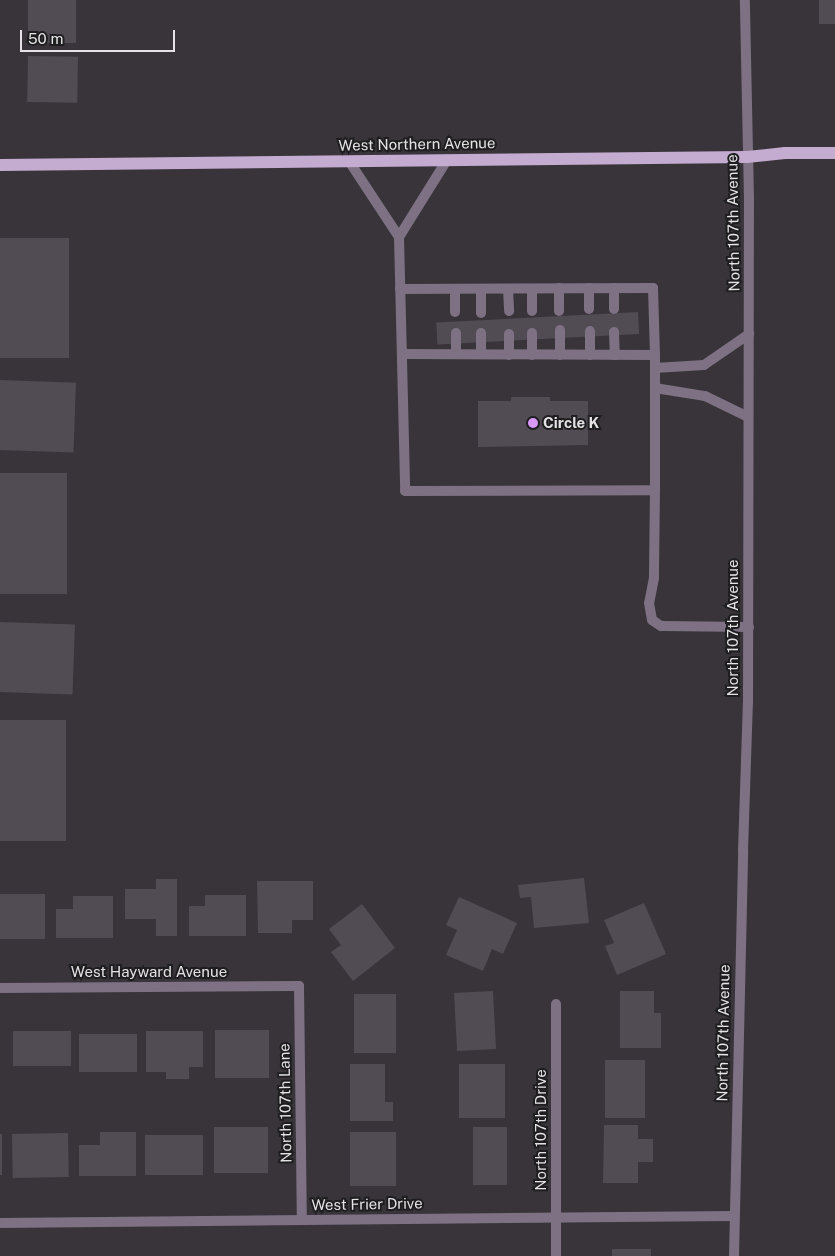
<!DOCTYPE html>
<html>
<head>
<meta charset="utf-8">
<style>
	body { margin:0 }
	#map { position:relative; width:835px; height:1256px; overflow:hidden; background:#38343a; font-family:"Public Sans",sans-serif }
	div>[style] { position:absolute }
	.building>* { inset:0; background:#514c53; transform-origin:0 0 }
	.service>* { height:10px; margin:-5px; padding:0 5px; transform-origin:5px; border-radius:5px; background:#7d7183 }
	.minor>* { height:10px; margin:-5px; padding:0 5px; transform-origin:5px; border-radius:5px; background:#7d7183 }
	.tertiary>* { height:10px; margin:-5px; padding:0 5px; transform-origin:5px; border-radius:5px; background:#7d7183 }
	.primary>* { height:12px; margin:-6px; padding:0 6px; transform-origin:6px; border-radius:6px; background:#c4abd0 }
	.dots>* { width:14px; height:14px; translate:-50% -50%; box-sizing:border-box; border:2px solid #1e1d1f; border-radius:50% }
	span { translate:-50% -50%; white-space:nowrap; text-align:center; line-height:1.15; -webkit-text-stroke:4px #1e1d1f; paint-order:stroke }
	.street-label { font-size:15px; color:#e5e2e6 }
	.poi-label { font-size:15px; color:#e5e2e6; font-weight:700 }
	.left { translate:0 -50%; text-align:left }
	.scale { position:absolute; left:20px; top:30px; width:155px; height:22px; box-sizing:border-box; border:2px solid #e5e2e6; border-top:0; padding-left:6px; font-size:15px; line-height:18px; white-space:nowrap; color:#e5e2e6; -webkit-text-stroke:4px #1e1d1f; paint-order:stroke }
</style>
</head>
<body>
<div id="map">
	<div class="building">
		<div style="left:28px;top:0;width:48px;height:43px"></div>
		<div style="left:819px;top:0;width:16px;height:24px"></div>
		<div style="left:28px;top:56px;width:50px;height:46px;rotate:1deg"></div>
		<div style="left:0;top:238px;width:69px;height:120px"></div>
		<div style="left:638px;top:312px;width:22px;height:202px;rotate:87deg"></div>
		<div style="left:0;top:380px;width:76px;height:70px;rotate:2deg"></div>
		<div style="clip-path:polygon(511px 397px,550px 397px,550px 401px,588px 401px,588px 445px,478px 447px,478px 401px,511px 401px)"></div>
		<div style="left:0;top:473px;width:67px;height:121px"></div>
		<div style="left:0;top:622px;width:75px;height:70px;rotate:2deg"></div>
		<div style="left:0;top:720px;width:66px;height:121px"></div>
		<div style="clip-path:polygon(584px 878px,589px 923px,534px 928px,531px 897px,520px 898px,518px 885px)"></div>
		<div style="clip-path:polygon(156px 879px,177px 879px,177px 936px,156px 936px,156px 919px,125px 919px,125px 889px,156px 889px)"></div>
		<div style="clip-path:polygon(257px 881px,313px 881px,313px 920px,292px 920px,292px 933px,258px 933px)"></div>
		<div style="left:0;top:894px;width:45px;height:45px"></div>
		<div style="clip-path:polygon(205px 895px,246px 895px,246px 936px,189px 936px,189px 906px,205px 906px)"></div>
		<div style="clip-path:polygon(73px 896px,113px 896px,113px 938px,56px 938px,56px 909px,73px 909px)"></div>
		<div style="clip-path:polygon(459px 897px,517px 923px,503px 954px,492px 949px,483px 971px,446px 955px,457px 930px,446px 925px)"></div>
		<div style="clip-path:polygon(644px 903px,666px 954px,617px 975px,605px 946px,614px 943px,604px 920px)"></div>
		<div style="clip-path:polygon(362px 904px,395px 948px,353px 981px,331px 952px,341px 945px,329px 929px)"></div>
		<div style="left:493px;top:991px;width:58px;height:39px;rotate:87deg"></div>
		<div style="clip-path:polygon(620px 991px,654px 991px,654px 1013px,661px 1013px,661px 1048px,620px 1048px)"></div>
		<div style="left:354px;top:994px;width:42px;height:59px"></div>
		<div style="left:215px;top:1030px;width:54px;height:48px"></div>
		<div style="left:13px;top:1031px;width:58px;height:35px"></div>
		<div style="clip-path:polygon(146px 1031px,203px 1031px,203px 1067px,189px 1067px,189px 1079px,166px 1079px,166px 1072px,146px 1072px)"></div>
		<div style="left:79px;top:1034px;width:58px;height:38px"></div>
		<div style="left:605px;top:1060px;width:40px;height:58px"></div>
		<div style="clip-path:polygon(350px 1064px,385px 1064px,385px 1102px,393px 1102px,393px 1121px,350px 1121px)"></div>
		<div style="left:459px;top:1064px;width:46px;height:54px"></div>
		<div style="clip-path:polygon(604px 1125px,638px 1125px,638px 1139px,653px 1139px,653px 1162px,638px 1162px,638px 1183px,603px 1183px)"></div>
		<div style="left:214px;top:1127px;width:54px;height:46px"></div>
		<div style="left:473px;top:1127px;width:34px;height:58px"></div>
		<div style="clip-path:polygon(100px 1132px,136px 1132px,136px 1176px,79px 1176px,79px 1145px,100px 1145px)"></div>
		<div style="left:350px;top:1132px;width:46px;height:54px"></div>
		<div style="left:68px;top:1133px;width:44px;height:56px;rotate:89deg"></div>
		<div style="left:0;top:1134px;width:2px;height:41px"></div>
		<div style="left:145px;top:1135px;width:58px;height:40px"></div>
		<div style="left:612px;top:1249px;width:39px;height:7px"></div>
	</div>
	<div class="service">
		<div style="left:349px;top:161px;width:91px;rotate:56.7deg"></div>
		<div style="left:399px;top:237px;width:254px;rotate:88.6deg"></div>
		<div style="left:405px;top:491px;width:250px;rotate:-0.2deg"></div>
		<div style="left:655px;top:490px;width:88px;rotate:90.7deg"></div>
		<div style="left:654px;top:578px;width:25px;rotate:101deg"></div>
		<div style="left:649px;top:603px;width:17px;rotate:80deg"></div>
		<div style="left:652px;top:620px;width:11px;rotate:34deg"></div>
		<div style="left:661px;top:626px;width:88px;rotate:0.7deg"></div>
		<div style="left:399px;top:237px;width:91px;rotate:-58.1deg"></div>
		<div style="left:559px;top:288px;width:23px;rotate:90deg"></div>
		<div style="left:589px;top:288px;width:21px;rotate:90deg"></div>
		<div style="left:614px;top:288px;width:21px;rotate:90deg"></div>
		<div style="left:400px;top:289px;width:253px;rotate:-0.2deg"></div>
		<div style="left:653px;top:288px;width:67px;rotate:88.3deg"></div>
		<div style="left:455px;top:289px;width:23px;rotate:90deg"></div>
		<div style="left:481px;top:289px;width:24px;rotate:90deg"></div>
		<div style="left:508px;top:289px;width:22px;rotate:87deg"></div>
		<div style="left:532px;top:289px;width:22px;rotate:90deg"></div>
		<div style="left:560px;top:330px;width:25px;rotate:90deg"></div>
		<div style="left:590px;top:331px;width:24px;rotate:90deg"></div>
		<div style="left:614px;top:332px;width:23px;rotate:88deg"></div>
		<div style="left:456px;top:333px;width:21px;rotate:90deg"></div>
		<div style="left:481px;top:333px;width:21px;rotate:90deg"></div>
		<div style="left:532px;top:333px;width:22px;rotate:90deg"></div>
		<div style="left:402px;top:354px;width:253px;rotate:0.2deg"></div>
		<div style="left:655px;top:355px;width:135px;rotate:90deg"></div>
		<div style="left:509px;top:355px;width:21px;rotate:-90deg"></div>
		<div style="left:655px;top:368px;width:49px;rotate:-3.5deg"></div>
		<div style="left:704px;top:365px;width:55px;rotate:-34.6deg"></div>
		<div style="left:655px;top:388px;width:51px;rotate:9.1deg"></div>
		<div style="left:705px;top:396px;width:48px;rotate:26deg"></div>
	</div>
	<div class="minor">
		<div style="left:0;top:988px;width:299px;rotate:-0.4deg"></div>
		<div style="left:299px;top:986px;width:233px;rotate:89.3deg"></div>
		<div style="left:0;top:1223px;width:734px;rotate:-0.55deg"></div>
		<div style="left:556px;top:1256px;width:252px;rotate:-90deg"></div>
	</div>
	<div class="tertiary">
		<div style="left:734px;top:1256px;width:405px;rotate:-88.7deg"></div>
		<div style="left:743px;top:851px;width:148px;rotate:-88.1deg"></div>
		<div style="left:748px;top:703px;width:504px;rotate:-89.89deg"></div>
		<div style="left:749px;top:199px;width:199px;rotate:-91.2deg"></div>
	</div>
	<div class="primary">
		<div style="left:0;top:165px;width:747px;rotate:-0.61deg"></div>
		<div style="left:747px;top:157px;width:38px;rotate:-6deg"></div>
		<div style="left:785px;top:153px;width:50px"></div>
	</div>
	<div class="dots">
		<div style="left:533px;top:423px;background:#d99af7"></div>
	</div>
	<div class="street-label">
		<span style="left:417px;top:144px;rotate:-1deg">West Northern Avenue</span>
		<span style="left:733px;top:223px;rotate:-91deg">North 107th Avenue</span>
		<span style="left:733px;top:628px;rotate:-90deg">North 107th Avenue</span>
		<span style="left:149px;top:972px">West Hayward Avenue</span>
		<span style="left:723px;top:1033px;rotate:-89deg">North 107th Avenue</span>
		<span style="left:285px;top:1103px;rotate:-91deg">North 107th Lane</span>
		<span style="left:541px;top:1130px;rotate:-90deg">North 107th Drive</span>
		<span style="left:367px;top:1204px;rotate:-1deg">West Frier Drive</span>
	</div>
	<div class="poi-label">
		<span class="left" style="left:543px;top:423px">Circle K</span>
	</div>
	<div class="scale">50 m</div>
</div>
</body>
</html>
